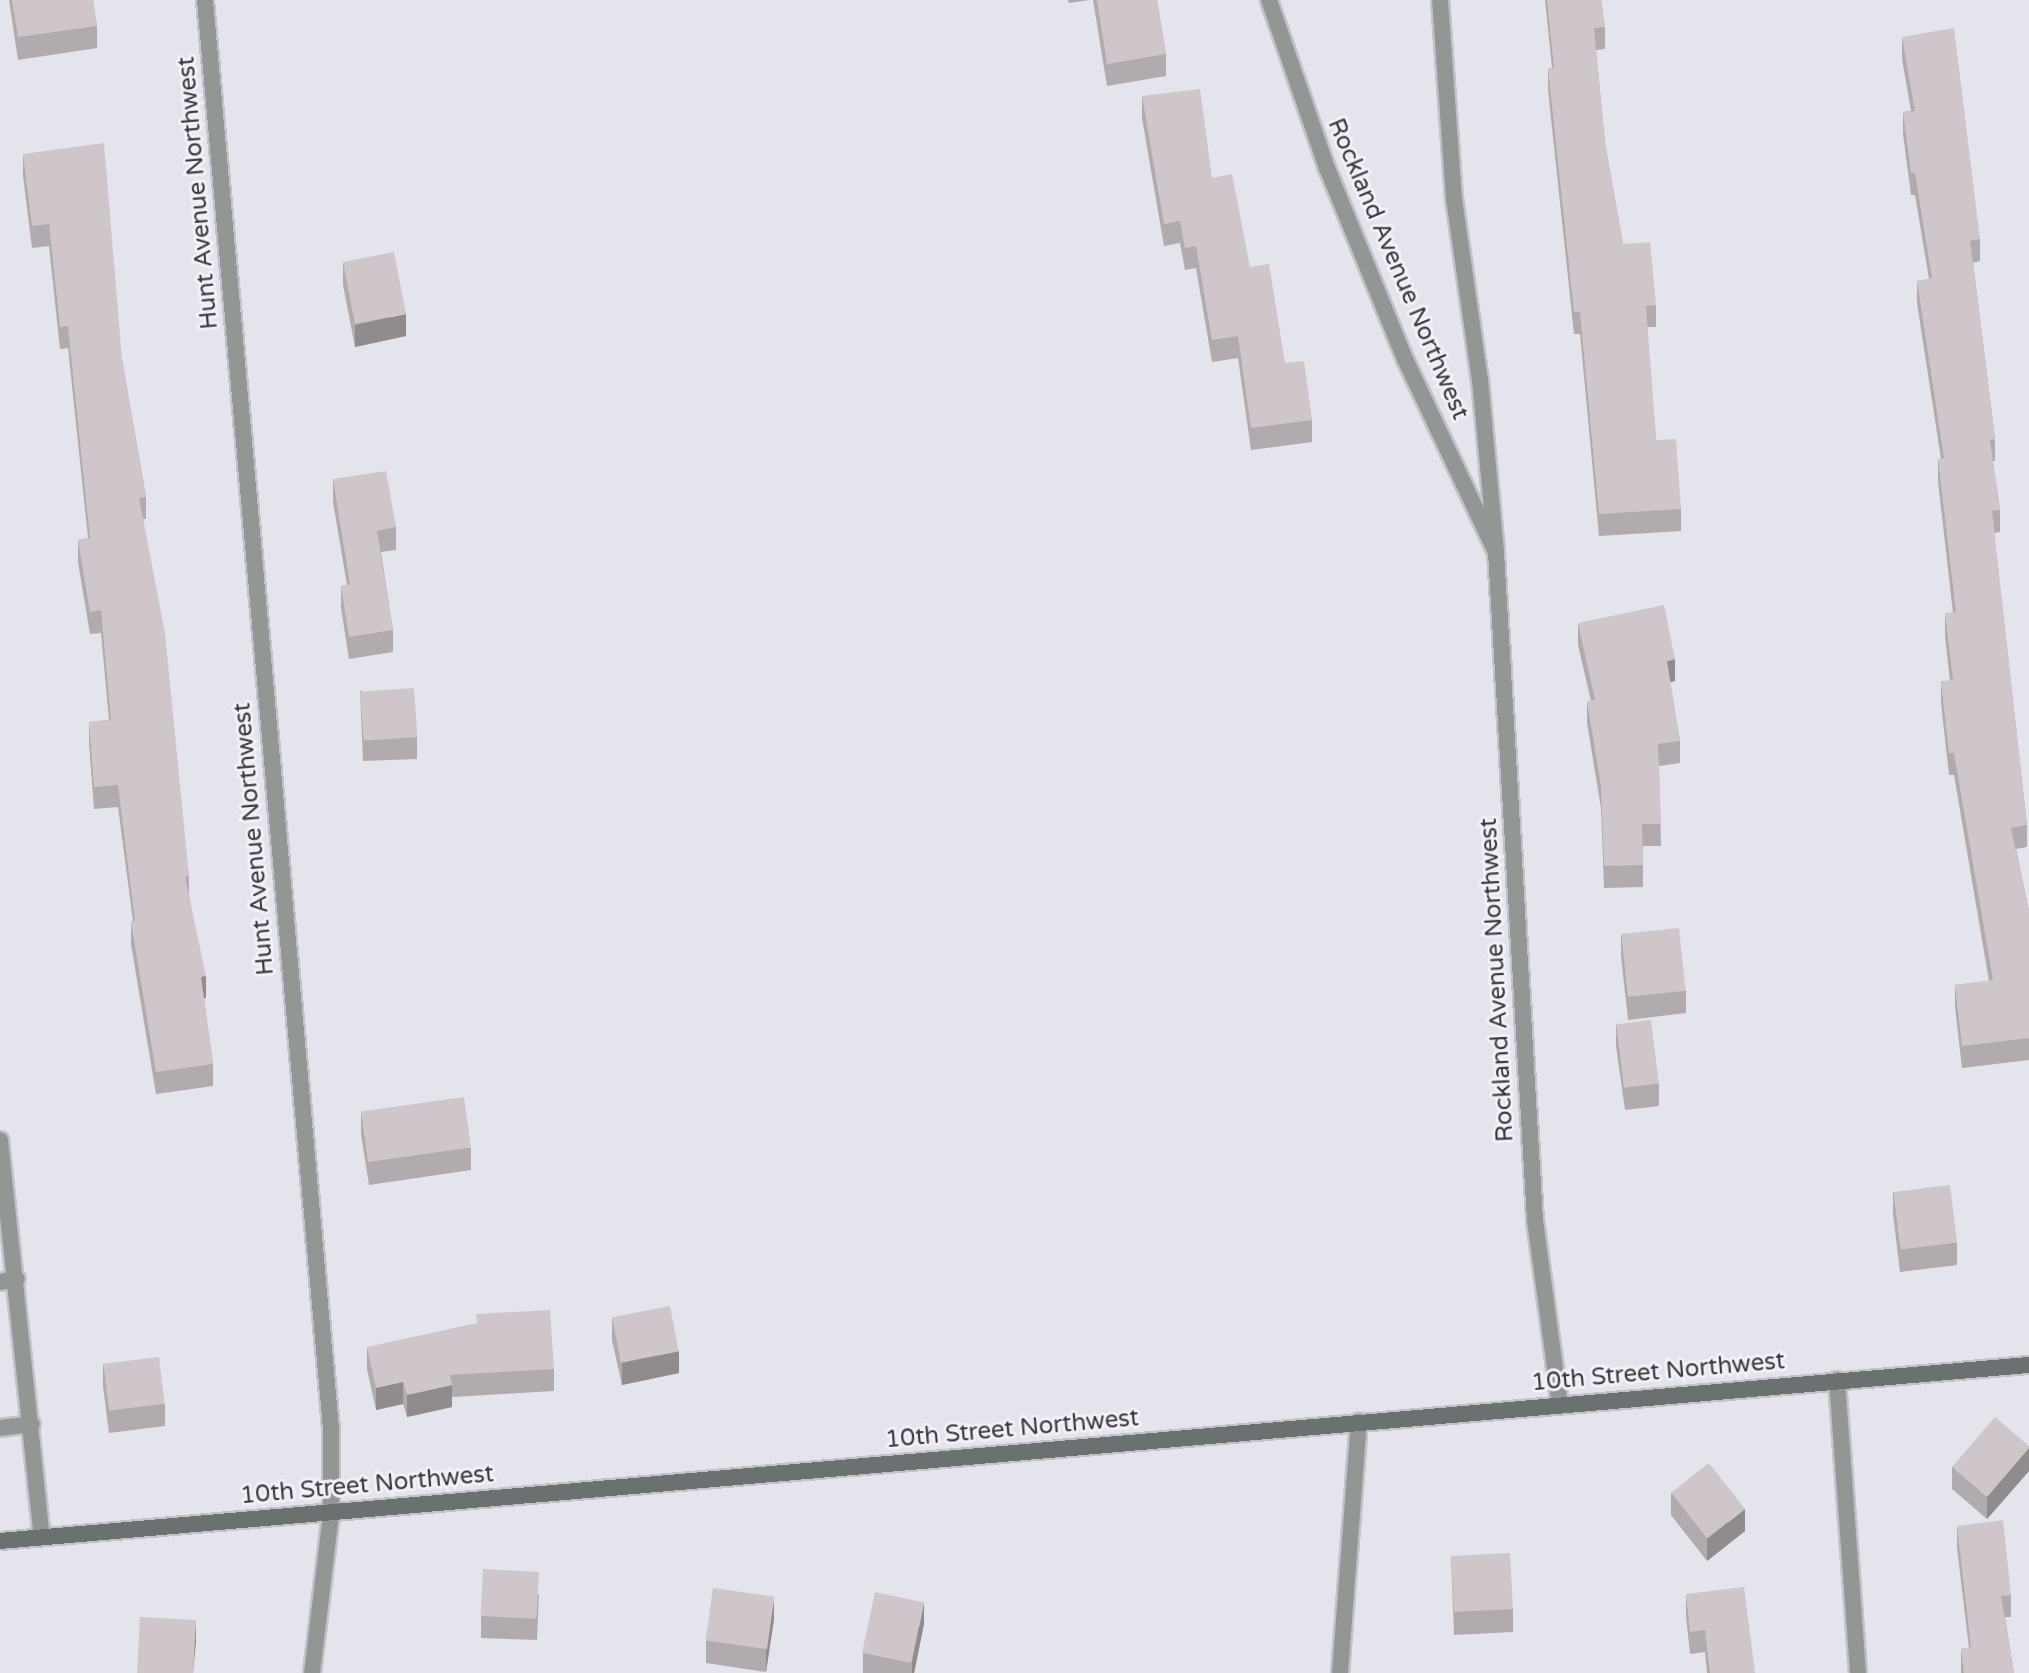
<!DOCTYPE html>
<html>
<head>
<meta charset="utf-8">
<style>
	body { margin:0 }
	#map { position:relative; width:2029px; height:1673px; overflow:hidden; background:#e4e4ec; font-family:"Varela Round",sans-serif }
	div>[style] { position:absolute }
	.roads { filter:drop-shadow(2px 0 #c2c2c9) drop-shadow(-2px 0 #c2c2c9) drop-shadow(0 2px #c2c2c9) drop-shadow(0 -2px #c2c2c9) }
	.service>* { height:16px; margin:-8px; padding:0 8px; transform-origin:8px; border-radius:8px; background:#929795 }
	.minor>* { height:16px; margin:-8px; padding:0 8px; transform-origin:8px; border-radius:8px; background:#929795 }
	.secondary>* { height:16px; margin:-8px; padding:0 8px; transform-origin:8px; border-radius:8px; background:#6b7170 }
	.wall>* { inset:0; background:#b1aaae }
	.shaded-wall>* { inset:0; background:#908b8d; transform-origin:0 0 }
	.building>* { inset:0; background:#cec6ca; transform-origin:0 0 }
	span { translate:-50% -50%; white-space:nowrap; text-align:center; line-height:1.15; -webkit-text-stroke:6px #f1f1f9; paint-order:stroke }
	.street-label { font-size:24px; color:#3a3a3d }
</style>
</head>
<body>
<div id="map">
	<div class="roads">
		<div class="service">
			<div style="left:0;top:1140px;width:399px;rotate:84deg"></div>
			<div style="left:0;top:1282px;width:17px;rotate:-10deg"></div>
			<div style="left:0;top:1428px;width:32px;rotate:-7deg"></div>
		</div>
		<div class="minor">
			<div style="left:205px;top:0;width:1436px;rotate:84.96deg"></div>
			<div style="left:331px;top:1430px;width:84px;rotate:90deg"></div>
			<div style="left:331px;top:1514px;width:160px;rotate:96.8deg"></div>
			<div style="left:1269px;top:0;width:178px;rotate:71deg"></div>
			<div style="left:1327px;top:168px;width:206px;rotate:67.8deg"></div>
			<div style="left:1405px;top:359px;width:213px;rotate:64.8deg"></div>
			<div style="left:1496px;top:552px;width:172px;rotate:-95.3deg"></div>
			<div style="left:1480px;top:381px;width:184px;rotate:-98.1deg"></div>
			<div style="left:1454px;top:199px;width:199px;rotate:-94deg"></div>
			<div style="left:1496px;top:552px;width:669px;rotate:86.66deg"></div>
			<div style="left:1535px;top:1220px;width:187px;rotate:82.3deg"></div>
			<div style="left:1837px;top:1380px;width:294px;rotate:85.9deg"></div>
			<div style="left:1340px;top:1673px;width:252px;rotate:-85.7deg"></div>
		</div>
		<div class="secondary">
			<div style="left:0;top:1541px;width:2037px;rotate:-4.96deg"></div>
		</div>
	</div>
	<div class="wall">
		<div style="clip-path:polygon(9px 0,93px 0,97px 26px,97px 48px,18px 60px)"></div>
		<div style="clip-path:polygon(1068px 0,1090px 0,1069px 3px)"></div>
		<div style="clip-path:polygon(1093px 0,1157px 0,1166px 54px,1166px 76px,1107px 86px)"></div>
		<div style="clip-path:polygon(1545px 0,1601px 0,1605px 27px,1605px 49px,1596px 50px,1605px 143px,1623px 244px,1656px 305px,1656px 327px,1647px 327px,1656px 440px,1681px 509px,1681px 531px,1599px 536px,1580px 334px,1574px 334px,1548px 90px,1548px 68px,1552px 68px)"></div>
		<div style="clip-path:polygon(1902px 37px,1980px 239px,1980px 261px,1973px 263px,1995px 439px,1995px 461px,1993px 461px,2000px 510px,2000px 532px,1994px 533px,2027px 825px,2027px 847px,2016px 849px,2029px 911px,2029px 1060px,1962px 1068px,1955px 1007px,1955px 985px,1989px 981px,1954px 775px,1949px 775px,1941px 703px,1941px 681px,1950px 681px,1945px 636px,1945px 613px,1953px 613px,1938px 481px,1938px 459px,1941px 459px,1917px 303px,1917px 281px,1929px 279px,1915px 195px,1911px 195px,1903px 134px,1903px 112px,1911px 111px,1902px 59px)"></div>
		<div style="clip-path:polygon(1142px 96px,1212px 178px,1250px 267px,1285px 363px,1312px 420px,1312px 442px,1251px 450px,1238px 358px,1212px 362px,1196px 268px,1185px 270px,1180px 243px,1164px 246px,1142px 118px)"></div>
		<div style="clip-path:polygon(23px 154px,122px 359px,146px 497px,146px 519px,143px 519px,189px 876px,189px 895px,206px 998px,204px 999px,213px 1064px,213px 1086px,156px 1094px,131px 944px,131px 922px,133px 921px,118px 807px,94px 809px,89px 744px,89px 722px,109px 720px,101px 633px,90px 634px,78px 562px,78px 540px,88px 538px,68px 348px,60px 349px,49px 246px,32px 248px,23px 176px)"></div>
		<div style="clip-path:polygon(343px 263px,406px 336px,355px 347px,343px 285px)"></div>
		<div style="clip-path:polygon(333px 479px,396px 527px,396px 550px,381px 552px,393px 630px,393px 652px,349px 659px,341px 608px,341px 586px,347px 585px,333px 502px)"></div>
		<div style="clip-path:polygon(1578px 623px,1675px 681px,1670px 682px,1680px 741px,1680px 763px,1659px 766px,1661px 846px,1643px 846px,1643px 887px,1604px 888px,1601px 808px,1587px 723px,1587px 701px,1591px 701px,1578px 645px)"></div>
		<div style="clip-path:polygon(360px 690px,417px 737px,417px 759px,363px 761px)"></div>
		<div style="clip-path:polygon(1621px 934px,1686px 991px,1686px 1013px,1628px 1020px,1621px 956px)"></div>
		<div style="clip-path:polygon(1616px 1024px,1659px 1084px,1659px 1106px,1625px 1110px,1616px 1046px)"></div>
		<div style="clip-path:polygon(361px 1112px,471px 1148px,471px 1170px,369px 1185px,361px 1134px)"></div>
		<div style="clip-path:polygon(1893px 1192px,1957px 1243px,1957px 1265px,1900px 1272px,1893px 1214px)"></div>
		<div style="clip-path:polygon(612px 1318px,679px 1373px,622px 1385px,612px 1340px)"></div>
		<div style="clip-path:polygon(367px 1347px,554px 1369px,554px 1391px,452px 1397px,452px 1407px,407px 1417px,403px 1404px,376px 1410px,367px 1369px)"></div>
		<div style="clip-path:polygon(103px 1364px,165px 1404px,165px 1426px,109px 1433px,103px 1386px)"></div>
		<div style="clip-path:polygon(2029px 1446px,2029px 1471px,1987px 1519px,1952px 1489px,1952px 1467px)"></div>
		<div style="clip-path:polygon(1671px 1493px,1745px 1531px,1707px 1561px,1671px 1515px)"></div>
		<div style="clip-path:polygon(1957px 1526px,2011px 1595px,2011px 1617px,2005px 1617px,2014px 1673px,1961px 1673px,1961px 1649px,1969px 1648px,1957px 1548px)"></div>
		<div style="clip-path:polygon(1451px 1556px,1513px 1609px,1513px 1632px,1454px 1635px)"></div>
		<div style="clip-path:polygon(539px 1594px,537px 1640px,481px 1638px,481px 1616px)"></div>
		<div style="clip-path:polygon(1686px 1594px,1755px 1673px,1707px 1673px,1705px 1652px,1690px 1654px,1686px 1616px)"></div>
		<div style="clip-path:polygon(774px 1619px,766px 1672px,706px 1663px,706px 1641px)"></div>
		<div style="clip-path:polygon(924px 1624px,914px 1673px,863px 1673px,863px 1653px)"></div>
	</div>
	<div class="shaded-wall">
		<div style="clip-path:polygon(406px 314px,406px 336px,355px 347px,355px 325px)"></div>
		<div style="clip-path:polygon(1675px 659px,1675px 681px,1667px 683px,1667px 661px)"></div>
		<div style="left:206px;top:976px;width:22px;height:5px;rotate:90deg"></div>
		<div style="clip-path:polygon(679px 1351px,679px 1373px,622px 1385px,622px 1363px)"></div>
		<div style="clip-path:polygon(403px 1382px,403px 1404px,376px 1410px,376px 1388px)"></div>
		<div style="clip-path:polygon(452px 1385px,452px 1407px,407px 1417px,407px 1395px)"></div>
		<div style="clip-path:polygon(2029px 1448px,2029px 1471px,1987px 1519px,1987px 1497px)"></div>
		<div style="clip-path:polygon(1745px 1509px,1745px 1531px,1707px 1561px,1707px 1539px)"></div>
		<div style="clip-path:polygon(774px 1597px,774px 1619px,766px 1672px,766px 1650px)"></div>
		<div style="clip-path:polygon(924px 1602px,924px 1624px,914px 1673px,912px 1673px,912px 1663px)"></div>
		<div style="clip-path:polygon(196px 1620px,196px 1642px,193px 1673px,191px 1673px)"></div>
	</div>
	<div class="building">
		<div style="clip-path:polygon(12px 0,93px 0,97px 26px,18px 37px)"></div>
		<div style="clip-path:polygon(1097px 0,1157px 0,1166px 54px,1107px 64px)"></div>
		<div style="clip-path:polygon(1547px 0,1601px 0,1605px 27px,1594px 28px,1605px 143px,1623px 244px,1650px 242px,1656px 305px,1646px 306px,1656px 440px,1676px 439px,1681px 509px,1599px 514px,1580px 312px,1574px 312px,1548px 68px,1554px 68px)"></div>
		<div style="clip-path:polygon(1954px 28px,1980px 239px,1970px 241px,1995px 439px,1990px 440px,2000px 510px,1992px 511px,2027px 825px,2011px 828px,2029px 911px,2029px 1038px,1962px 1046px,1955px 985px,1993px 980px,1954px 753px,1949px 753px,1941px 681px,1953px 680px,1945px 613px,1956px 612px,1938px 459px,1944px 458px,1917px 281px,1932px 278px,1915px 173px,1911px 173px,1903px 112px,1915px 111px,1902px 37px)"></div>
		<div style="clip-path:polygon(1200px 89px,1212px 178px,1232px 174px,1250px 267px,1269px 264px,1285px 363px,1304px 361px,1312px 420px,1251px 428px,1238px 336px,1212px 340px,1196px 246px,1185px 248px,1180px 221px,1164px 224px,1142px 96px)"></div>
		<div style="clip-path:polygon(104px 143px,122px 359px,146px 497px,139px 498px,165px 633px,189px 876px,185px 877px,206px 976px,201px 977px,213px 1064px,156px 1072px,131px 922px,135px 921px,118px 785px,94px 787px,89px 722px,111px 720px,101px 610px,90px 612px,78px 540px,90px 538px,68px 326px,60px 327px,49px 224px,32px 226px,23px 154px)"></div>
		<div style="left:394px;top:252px;width:63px;height:52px;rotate:79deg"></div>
		<div style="clip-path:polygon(386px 471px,396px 527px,377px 531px,393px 630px,349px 637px,341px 586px,350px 584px,333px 479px)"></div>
		<div style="clip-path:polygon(1664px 605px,1675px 659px,1667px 661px,1680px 741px,1658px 744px,1661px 824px,1642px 824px,1643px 865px,1604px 866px,1601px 786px,1587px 701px,1595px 700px,1578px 623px)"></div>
		<div style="left:414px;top:688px;width:49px;height:54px;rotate:86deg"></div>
		<div style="left:1679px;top:928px;width:63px;height:58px;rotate:84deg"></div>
		<div style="left:1651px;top:1020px;width:64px;height:35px;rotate:83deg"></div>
		<div style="left:464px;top:1097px;width:51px;height:104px;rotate:82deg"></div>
		<div style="left:1950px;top:1185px;width:58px;height:57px;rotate:83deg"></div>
		<div style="left:670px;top:1306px;width:46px;height:59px;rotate:79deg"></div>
		<div style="clip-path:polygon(550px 1310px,554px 1369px,450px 1375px,452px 1385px,407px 1395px,403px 1382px,376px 1388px,367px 1347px,477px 1323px,476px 1314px)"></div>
		<div style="left:159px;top:1357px;width:47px;height:56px;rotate:83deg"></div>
		<div style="clip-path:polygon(1995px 1417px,2029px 1446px,2029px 1448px,1987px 1497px,1952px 1467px)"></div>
		<div style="left:1709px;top:1463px;width:58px;height:48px;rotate:52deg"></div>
		<div style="clip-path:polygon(2003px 1520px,2011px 1595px,2001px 1596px,2014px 1673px,1964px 1673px,1961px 1649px,1971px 1647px,1957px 1526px)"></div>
		<div style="left:1510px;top:1553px;width:56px;height:59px;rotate:87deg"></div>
		<div style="left:483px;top:1569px;width:56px;height:47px;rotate:3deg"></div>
		<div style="clip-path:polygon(1744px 1587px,1755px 1673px,1710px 1673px,1705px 1630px,1690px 1632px,1686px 1594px)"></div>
		<div style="left:713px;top:1588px;width:62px;height:53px;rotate:8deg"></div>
		<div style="left:875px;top:1592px;width:50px;height:62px;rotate:12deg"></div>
		<div style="left:140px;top:1617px;width:56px;height:56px;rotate:3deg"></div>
	</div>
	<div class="street-label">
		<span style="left:198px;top:193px;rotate:-95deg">Hunt Avenue Northwest</span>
		<span style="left:1398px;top:269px;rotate:67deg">Rockland Avenue Northwest</span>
		<span style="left:254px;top:839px;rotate:-95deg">Hunt Avenue Northwest</span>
		<span style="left:1497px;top:980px;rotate:-93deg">Rockland Avenue Northwest</span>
		<span style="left:1658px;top:1372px;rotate:-5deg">10th Street Northwest</span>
		<span style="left:1012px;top:1429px;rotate:-5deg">10th Street Northwest</span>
		<span style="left:367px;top:1485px;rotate:-5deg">10th Street Northwest</span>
	</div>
</div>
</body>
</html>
